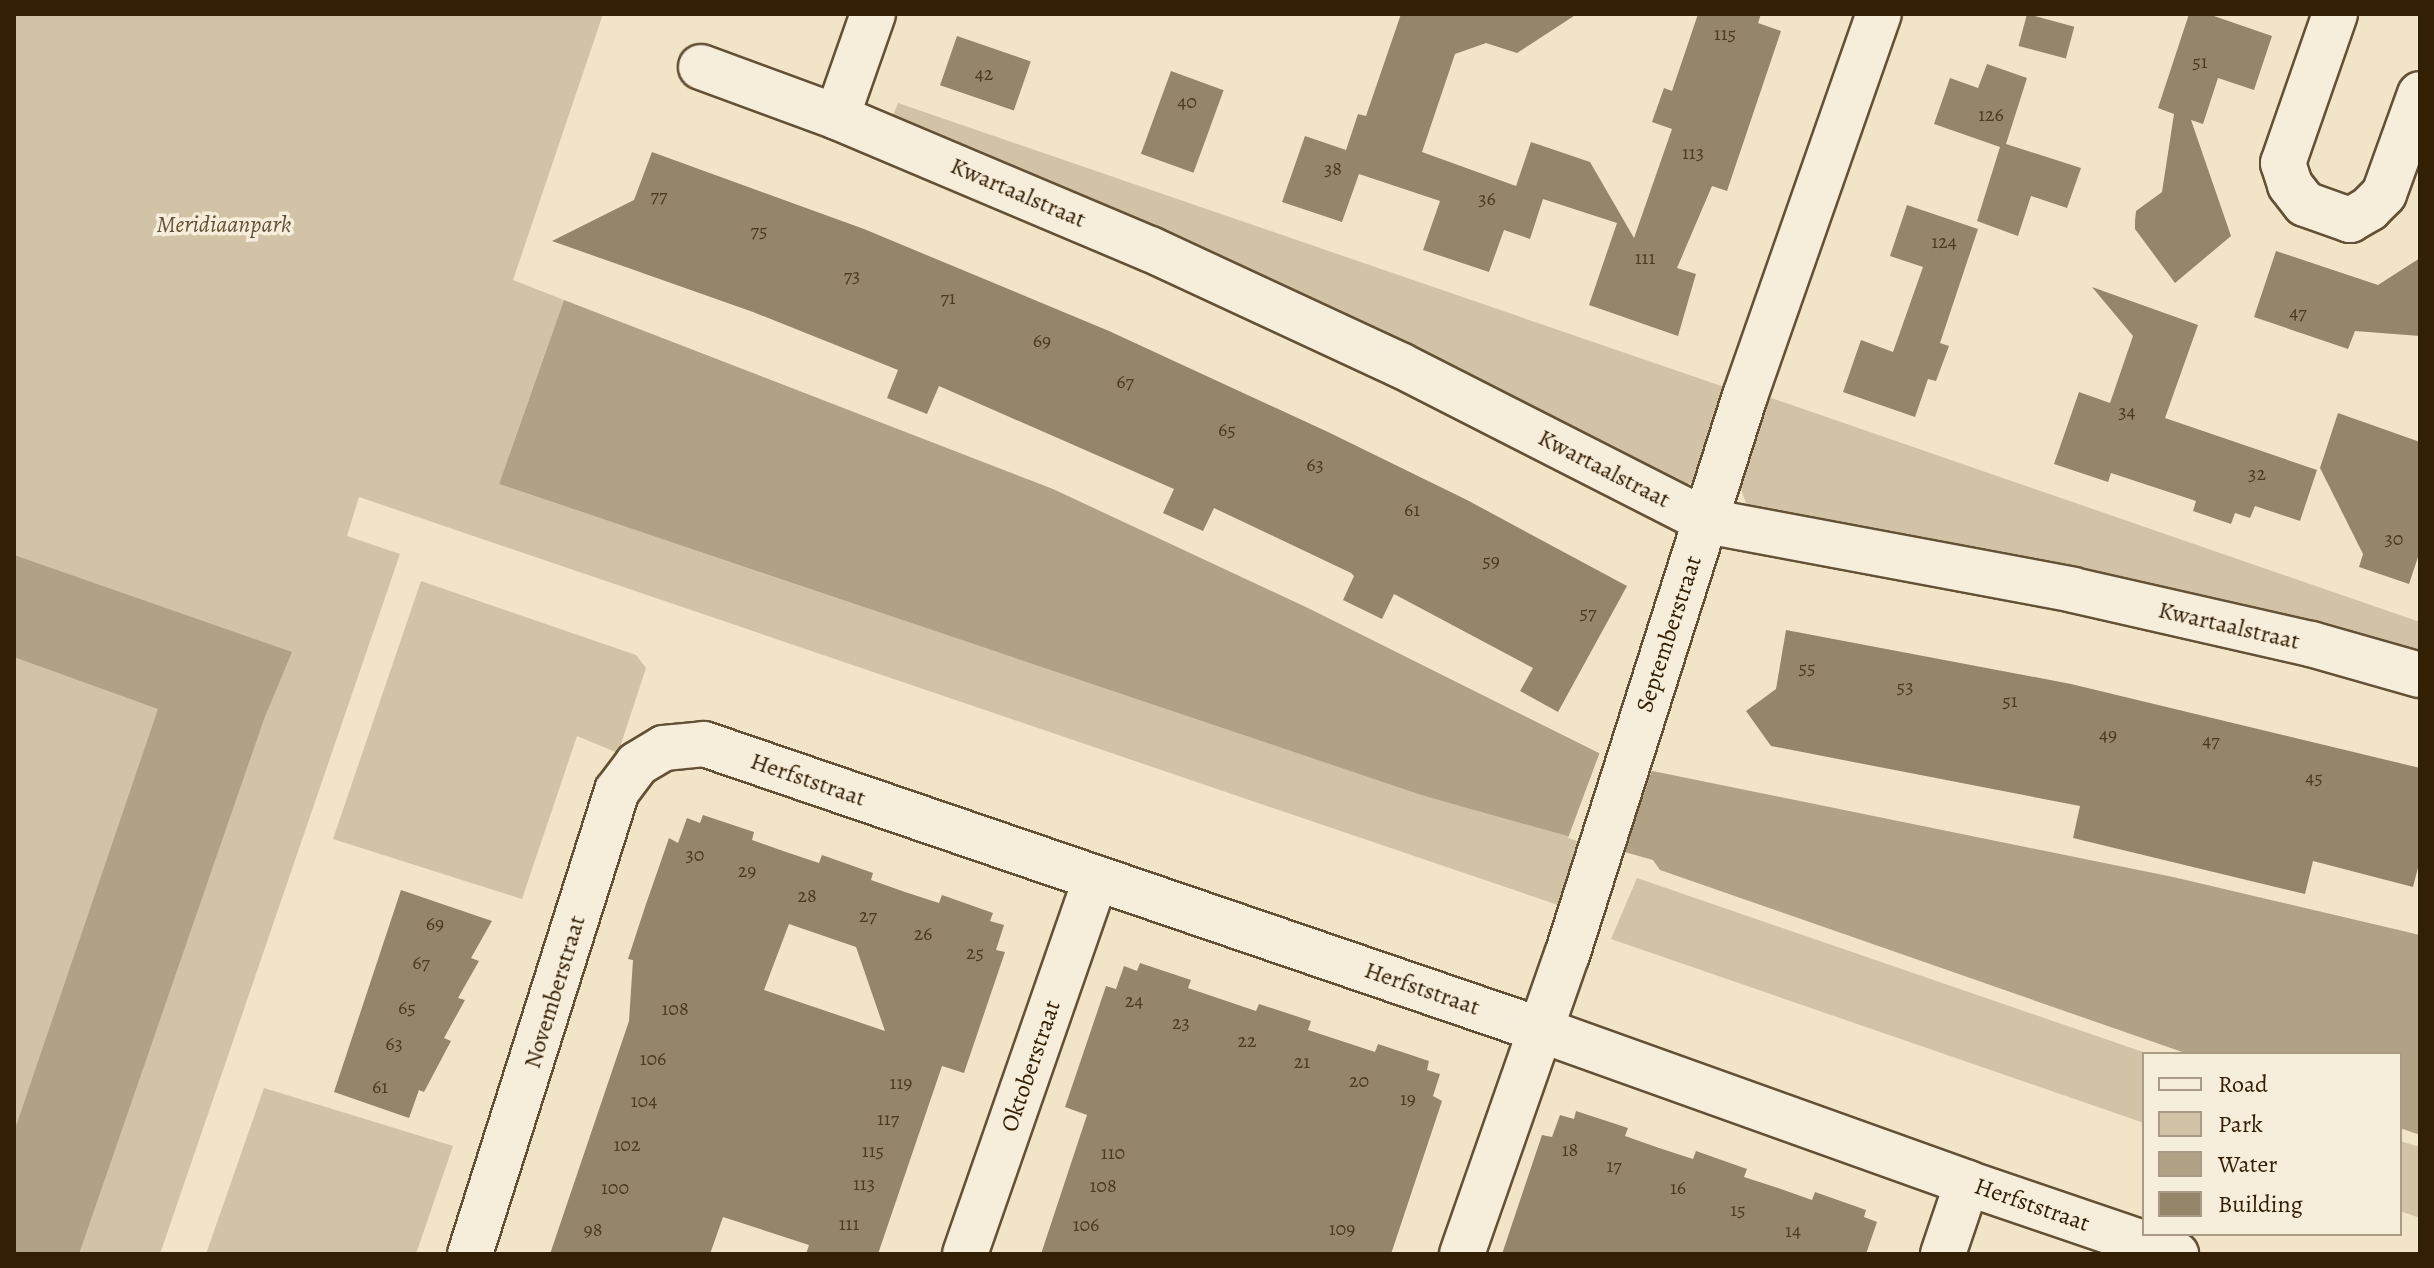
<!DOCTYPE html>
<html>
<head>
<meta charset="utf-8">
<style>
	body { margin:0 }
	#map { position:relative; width:2434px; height:1268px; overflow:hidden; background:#f2e4c7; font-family:Alegreya,serif }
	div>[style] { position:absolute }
	.green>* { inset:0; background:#d2c3a6 }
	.water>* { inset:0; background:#b1a185 }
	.pier>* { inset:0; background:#f2e4c7 }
	.building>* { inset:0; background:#968669; transform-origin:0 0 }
	.roads { filter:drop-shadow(2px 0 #635135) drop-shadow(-2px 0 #635135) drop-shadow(0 2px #635135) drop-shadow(0 -2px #635135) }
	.street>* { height:44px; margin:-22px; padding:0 22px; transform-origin:22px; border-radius:22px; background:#f7eddb }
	span { translate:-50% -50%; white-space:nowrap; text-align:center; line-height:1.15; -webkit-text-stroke:7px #f7eddb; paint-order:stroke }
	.number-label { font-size:20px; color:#4c3a1d }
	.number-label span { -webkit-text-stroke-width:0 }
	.street-label { font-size:24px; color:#332004 }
	.park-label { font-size:24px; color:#635135; font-style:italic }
	.frame { position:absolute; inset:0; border:16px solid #332004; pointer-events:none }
	.legend { position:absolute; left:2142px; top:1052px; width:260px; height:184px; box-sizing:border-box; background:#f7eddb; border:2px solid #a99b85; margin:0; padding:10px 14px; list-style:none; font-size:24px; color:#332004 }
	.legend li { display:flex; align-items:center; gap:16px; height:40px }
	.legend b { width:40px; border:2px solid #a99b85 }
</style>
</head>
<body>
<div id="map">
	<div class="green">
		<div style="clip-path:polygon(14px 14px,603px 14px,513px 280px,564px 300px,499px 484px,1421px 795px,1579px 837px,1558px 905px,359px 497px,347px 536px,400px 554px,160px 1254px,14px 1254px)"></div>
		<div style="clip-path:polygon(898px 103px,1736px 391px,1704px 477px,1683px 486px,890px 123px)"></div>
		<div style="clip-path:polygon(1760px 394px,2420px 622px,2420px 656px,1754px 512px,1747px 505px,1739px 485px)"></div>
		<div style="clip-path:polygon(421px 581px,636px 655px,646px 668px,618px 753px,577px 736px,522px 899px,333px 839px)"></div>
		<div style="clip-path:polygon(1637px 878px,2149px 1054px,2144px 1054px,2144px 1123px,1611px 939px)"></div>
		<div style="clip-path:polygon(264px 1088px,453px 1146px,416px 1254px,206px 1254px)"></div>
		<div style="clip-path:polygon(2400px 1141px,2420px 1147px,2420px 1218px,2400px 1211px)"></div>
	</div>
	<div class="water">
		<div style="clip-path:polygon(564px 300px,1053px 489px,1310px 609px,1623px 765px,2173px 877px,2420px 935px,2420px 1135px,2400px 1128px,2400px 1054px,2188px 1054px,1660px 870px,1653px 860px,1421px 795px,499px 484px)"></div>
		<div style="clip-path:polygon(14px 555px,292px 652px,264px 719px,79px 1254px,14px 1254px,14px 1132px,158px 709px,14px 657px)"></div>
	</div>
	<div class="pier">
		<div style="clip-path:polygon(1601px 749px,1624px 761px,1653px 767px,1623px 856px,1568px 838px)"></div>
	</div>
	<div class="building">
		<div style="clip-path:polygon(1401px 14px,1577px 14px,1517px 53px,1486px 43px,1455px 54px,1422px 152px,1516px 186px,1531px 142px,1590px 162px,1634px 238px,1672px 129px,1652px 122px,1664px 88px,1672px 91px,1698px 14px,1761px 14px,1758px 23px,1781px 31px,1727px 191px,1712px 186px,1677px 268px,1696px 274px,1678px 336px,1589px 305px,1617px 223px,1543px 199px,1530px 239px,1504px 230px,1489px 272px,1423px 250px,1440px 201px,1359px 174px,1342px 222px,1282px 202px,1305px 136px,1346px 150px,1358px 114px,1366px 116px)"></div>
		<div style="left:2027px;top:14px;width:49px;height:33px;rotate:15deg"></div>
		<div style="clip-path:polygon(2189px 14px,2208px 14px,2272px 36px,2254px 90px,2218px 78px,2203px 124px,2191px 120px,2231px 236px,2175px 283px,2135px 229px,2135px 221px,2136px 211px,2162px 192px,2174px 114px,2158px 108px)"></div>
		<div style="left:957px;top:36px;width:78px;height:52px;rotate:19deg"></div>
		<div style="clip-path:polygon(1987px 64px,2027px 78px,2006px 144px,2081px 168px,2067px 208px,2031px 196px,2018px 236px,1977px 221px,2000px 147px,1934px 124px,1950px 78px,1978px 88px)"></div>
		<div style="left:1171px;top:71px;width:56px;height:88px;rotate:20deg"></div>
		<div style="clip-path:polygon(652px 152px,864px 229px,1109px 331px,1328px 432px,1467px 500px,1627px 586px,1558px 712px,1520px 691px,1533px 668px,1394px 594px,1382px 619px,1343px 600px,1354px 576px,1351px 573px,1214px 508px,1203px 531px,1163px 513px,1174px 489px,939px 386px,927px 414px,887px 398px,898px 370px,753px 312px,552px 241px,634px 200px)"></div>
		<div style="clip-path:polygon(1907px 205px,1978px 229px,1940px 343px,1949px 346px,1936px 381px,1928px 379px,1915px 417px,1843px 392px,1861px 340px,1893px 352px,1923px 267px,1890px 256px)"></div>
		<div style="clip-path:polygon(2276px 251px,2378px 285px,2420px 258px,2420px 336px,2355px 331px,2348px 349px,2254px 317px)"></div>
		<div style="clip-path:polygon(2092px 287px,2198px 325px,2165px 418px,2317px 470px,2300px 521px,2255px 506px,2250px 518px,2235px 513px,2231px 524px,2193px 511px,2196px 501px,2111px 473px,2108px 482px,2054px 464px,2079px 392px,2110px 403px,2133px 336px)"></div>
		<div style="clip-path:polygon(2338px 413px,2420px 442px,2420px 551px,2409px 584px,2359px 567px,2363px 554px,2320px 468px)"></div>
		<div style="clip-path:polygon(1786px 630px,2071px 684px,2420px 768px,2420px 860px,2413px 887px,2313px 861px,2305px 894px,2073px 838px,2080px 806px,1771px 746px,1746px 711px,1776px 689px)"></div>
		<div style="clip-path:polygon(evenodd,703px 815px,754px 832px,752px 840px,786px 852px,819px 863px,822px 855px,873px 873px,871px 880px,905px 892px,939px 903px,942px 895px,993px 913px,990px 921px,1004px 925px,996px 950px,1005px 952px,964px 1073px,942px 1066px,878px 1254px,806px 1254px,809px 1245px,723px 1217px,710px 1254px,550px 1254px,629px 1021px,633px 960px,628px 959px,645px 907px,669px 838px,678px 843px,687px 818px,700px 823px,703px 815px,789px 924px,856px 947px,885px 1031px,764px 990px,789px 924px)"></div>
		<div style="clip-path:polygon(401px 890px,492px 921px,471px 958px,479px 961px,458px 998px,465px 1000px,444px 1038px,451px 1041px,424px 1092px,419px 1090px,409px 1118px,334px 1092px)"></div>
		<div style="clip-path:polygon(1140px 963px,1191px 980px,1188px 988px,1256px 1011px,1259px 1004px,1311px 1021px,1308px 1030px,1375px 1052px,1378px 1044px,1429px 1061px,1427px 1070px,1440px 1074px,1433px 1096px,1442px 1101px,1391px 1254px,1041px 1254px,1087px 1115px,1065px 1107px,1106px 986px,1116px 989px,1124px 966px,1137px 971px)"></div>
		<div style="clip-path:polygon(1576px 1111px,1628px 1128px,1625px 1136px,1659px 1148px,1693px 1159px,1696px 1151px,1747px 1169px,1744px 1177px,1778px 1188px,1812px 1200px,1815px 1192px,1866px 1210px,1864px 1217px,1877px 1222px,1866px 1254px,1502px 1254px,1542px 1135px,1552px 1137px,1560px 1115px,1574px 1119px)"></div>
	</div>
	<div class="roads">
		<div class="street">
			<div style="left:873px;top:14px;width:109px;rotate:109.3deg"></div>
			<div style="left:837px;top:117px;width:340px;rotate:22.9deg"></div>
			<div style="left:1150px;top:249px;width:276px;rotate:24.9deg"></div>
			<div style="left:1400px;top:365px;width:343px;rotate:27deg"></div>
			<div style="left:1706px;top:521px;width:373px;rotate:10.6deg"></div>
			<div style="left:2073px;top:590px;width:244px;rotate:12.8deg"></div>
			<div style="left:2311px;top:644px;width:113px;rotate:15.9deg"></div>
			<div style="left:2335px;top:14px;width:158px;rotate:109.2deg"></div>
			<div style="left:2283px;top:163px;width:23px;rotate:72deg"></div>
			<div style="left:2290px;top:185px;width:24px;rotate:52deg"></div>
			<div style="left:2305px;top:204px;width:48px;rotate:19.6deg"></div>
			<div style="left:2350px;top:220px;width:22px;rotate:-30deg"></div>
			<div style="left:2369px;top:209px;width:21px;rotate:-45deg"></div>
			<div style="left:2384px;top:194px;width:106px;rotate:-70.2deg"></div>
			<div style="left:701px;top:67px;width:145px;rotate:20.2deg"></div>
			<div style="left:470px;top:1254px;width:486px;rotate:-72.4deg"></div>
			<div style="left:617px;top:791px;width:34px;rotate:-53deg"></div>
			<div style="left:637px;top:764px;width:31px;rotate:-31deg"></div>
			<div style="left:664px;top:748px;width:40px;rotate:-5.7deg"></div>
			<div style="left:704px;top:744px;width:881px;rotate:18.87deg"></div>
			<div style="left:1538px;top:1029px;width:456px;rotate:19.7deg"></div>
			<div style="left:1967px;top:1183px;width:221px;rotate:18.8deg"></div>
			<div style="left:965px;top:1254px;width:398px;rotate:-70.8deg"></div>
			<div style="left:1462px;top:1254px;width:317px;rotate:-70.7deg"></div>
			<div style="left:1567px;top:955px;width:587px;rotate:-72.34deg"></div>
			<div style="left:1745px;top:396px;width:405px;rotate:-70.7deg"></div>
			<div style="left:1943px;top:1254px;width:75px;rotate:-71.3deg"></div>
		</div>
	</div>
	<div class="number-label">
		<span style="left:1725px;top:33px">115</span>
		<span style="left:2200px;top:61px">51</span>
		<span style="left:984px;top:73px">42</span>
		<span style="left:1187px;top:101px">40</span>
		<span style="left:1991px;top:114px">126</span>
		<span style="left:1693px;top:152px">113</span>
		<span style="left:1333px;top:168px">38</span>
		<span style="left:659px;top:195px">77</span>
		<span style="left:1487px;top:198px">36</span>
		<span style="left:759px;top:230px">75</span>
		<span style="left:1944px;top:241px">124</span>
		<span style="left:1645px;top:257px">111</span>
		<span style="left:852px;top:275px">73</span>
		<span style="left:948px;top:297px">71</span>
		<span style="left:2298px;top:312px">47</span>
		<span style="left:1042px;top:340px">69</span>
		<span style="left:1125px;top:381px">67</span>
		<span style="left:2127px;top:411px">34</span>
		<span style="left:1227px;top:429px">65</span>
		<span style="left:1315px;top:464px">63</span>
		<span style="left:2257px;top:473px">32</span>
		<span style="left:1412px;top:509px">61</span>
		<span style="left:2394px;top:538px">30</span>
		<span style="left:1491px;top:560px">59</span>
		<span style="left:1588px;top:612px">57</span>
		<span style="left:1807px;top:667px">55</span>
		<span style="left:1905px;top:686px">53</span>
		<span style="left:2010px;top:700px">51</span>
		<span style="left:2108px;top:734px">49</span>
		<span style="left:2211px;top:740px">47</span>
		<span style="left:2314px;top:777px">45</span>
		<span style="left:695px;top:854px">30</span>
		<span style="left:747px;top:870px">29</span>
		<span style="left:807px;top:895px">28</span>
		<span style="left:868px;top:915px">27</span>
		<span style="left:435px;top:923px">69</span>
		<span style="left:923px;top:933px">26</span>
		<span style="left:975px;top:952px">25</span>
		<span style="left:421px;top:962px">67</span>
		<span style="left:1134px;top:1000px">24</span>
		<span style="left:407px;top:1007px">65</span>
		<span style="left:675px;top:1008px">108</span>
		<span style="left:1181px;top:1022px">23</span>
		<span style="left:1247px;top:1040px">22</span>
		<span style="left:394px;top:1043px">63</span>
		<span style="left:653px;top:1058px">106</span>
		<span style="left:1302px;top:1061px">21</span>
		<span style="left:1359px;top:1080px">20</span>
		<span style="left:901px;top:1082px">119</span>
		<span style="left:380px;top:1086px">61</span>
		<span style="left:1408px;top:1098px">19</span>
		<span style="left:644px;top:1100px">104</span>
		<span style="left:888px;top:1118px">117</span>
		<span style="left:627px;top:1144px">102</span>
		<span style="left:1570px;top:1149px">18</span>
		<span style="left:873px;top:1150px">115</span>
		<span style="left:1113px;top:1152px">110</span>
		<span style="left:1614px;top:1165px">17</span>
		<span style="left:864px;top:1183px">113</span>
		<span style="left:1103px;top:1185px">108</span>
		<span style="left:615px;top:1187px">100</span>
		<span style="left:1678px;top:1187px">16</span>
		<span style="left:1738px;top:1209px">15</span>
		<span style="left:849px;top:1223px">111</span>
		<span style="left:1086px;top:1224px">106</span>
		<span style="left:1342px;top:1228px">109</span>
		<span style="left:593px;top:1229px">98</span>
		<span style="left:1793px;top:1230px">14</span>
	</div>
	<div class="street-label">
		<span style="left:1018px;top:193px;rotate:23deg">Kwartaalstraat</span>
		<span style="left:1604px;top:469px;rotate:27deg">Kwartaalstraat</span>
		<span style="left:2229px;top:626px;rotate:13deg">Kwartaalstraat</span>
		<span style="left:1669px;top:634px;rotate:-72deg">Septemberstraat</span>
		<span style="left:808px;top:780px;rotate:19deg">Herfststraat</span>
		<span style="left:1422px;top:989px;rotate:19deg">Herfststraat</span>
		<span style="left:555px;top:992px;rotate:-73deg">Novemberstraat</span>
		<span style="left:1031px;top:1066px;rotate:-71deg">Oktoberstraat</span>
		<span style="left:2032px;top:1205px;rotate:19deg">Herfststraat</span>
	</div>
	<div class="park-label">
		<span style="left:224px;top:225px">Meridiaanpark</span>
	</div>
	<div class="frame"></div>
	<ul class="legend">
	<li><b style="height:10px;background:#f7eddb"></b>Road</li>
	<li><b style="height:22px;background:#d2c3a6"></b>Park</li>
	<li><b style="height:22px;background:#b1a185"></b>Water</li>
	<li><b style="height:22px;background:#968669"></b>Building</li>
	</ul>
</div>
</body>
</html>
